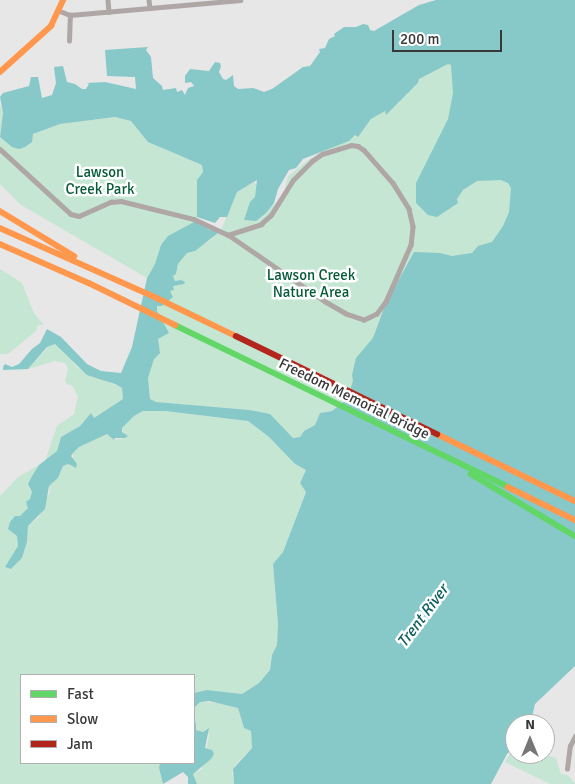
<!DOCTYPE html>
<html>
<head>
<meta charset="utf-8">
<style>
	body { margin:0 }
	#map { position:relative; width:575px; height:784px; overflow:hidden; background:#e7e7e7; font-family:Signika,sans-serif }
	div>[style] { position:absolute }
	.green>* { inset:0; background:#c5e6d3 }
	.water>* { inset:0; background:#87c8c9 }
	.street>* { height:4.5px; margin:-2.25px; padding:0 2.25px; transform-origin:2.25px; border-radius:2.25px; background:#afa6a6 }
	.fast>* { height:5.5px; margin:-2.75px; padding:0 2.75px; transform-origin:2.75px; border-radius:2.75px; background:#63d668 }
	.slow>* { height:5.5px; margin:-2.75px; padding:0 2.75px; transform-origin:2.75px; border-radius:2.75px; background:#ff974d }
	.jam>* { height:5.5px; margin:-2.75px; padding:0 2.75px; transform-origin:2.75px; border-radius:2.75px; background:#b3261e }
	span { translate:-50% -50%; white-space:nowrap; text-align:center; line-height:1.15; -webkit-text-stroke:5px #fff; paint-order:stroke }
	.park-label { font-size:15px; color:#065c39 }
	.street-label { font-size:15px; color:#393939 }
	.water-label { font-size:16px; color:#0f5f61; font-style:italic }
	.legend { position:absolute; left:20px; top:674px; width:175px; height:90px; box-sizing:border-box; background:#fff; border:1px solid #b0b0b0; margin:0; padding:6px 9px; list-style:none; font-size:15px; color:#393939 }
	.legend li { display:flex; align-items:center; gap:10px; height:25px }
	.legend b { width:25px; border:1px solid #b0b0b0 }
	.north { position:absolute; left:505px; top:714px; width:50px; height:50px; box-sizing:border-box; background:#fff; border:1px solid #b0b0b0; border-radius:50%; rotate:0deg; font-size:14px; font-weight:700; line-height:20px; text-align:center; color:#393939 }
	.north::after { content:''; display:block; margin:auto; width:18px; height:22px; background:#767676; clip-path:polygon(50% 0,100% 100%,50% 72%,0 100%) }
	.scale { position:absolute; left:392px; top:30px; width:110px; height:22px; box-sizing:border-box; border:2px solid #393939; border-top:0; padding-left:6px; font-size:15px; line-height:18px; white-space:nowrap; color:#393939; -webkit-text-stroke:4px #fff; paint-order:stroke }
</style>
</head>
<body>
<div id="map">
	<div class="green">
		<div style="clip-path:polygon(448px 64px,460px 69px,458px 197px,463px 190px,477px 181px,512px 179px,520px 185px,509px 232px,468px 262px,449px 255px,434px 256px,347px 399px,332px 411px,320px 413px,315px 425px,304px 431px,300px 437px,293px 438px,269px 414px,250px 410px,155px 402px,150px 399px,148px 378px,158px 339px,168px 333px,157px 311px,157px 306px,173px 297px,170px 291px,178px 280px,175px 281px,173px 276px,176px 274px,178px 264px,187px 253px,195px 251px,197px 247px,208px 242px,221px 230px,237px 192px,254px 182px,260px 189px,264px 205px,272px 206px,283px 197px,288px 176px,311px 158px,363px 130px,371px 119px,386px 110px,386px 115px,418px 83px,419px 79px)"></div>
		<div style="clip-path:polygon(0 105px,3px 112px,0 137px,12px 147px,33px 134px,60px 124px,115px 117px,131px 121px,159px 147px,202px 165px,203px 172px,197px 180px,197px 217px,194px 224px,161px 245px,155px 264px,147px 278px,21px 205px,0 184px)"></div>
		<div style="clip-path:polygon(0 269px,22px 283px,34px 313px,44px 325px,38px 325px,36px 331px,8px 354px,0 354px)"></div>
		<div style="clip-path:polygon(51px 344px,55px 344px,63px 350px,78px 368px,122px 388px,123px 399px,94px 418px,91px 413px,80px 426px,61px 437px,57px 451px,45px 461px,57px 426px,74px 414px,78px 397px,73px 386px,67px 384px,65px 381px,68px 368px,65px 363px,55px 361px,28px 369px)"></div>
		<div style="clip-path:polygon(143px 411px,164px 411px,248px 421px,269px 437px,295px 464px,306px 470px,300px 483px,306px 491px,283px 552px,273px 564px,278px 624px,277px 645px,272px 655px,270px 670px,259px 683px,242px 694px,207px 690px,194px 693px,194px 675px,21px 675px,21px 763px,160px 763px,159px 768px,163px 784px,0 784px,0 496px,18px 477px,39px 465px,32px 476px,29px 488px,32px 492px,28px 508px,20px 516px,17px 536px,19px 546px,6px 566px,11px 569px,22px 558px,27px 542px,28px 526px,39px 517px,50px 491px,49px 486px,58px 478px,63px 466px,68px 464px,73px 468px,73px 453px,79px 447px,107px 434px,114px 440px,125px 438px,122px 428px,134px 416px)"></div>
		<div style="clip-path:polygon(200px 701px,225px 704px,238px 708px,244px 728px,251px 731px,252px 748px,235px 765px,232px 773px,234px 784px,197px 784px,193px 774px,202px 769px,209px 736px,207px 729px,203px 732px,196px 730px,196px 723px,194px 722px,194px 708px)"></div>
		<div style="clip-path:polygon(513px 749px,515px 754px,542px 754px,556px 758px,561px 774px,568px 775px,575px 784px,550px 784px,505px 762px)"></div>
	</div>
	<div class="water">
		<div style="clip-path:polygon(436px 0,575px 0,575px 666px,535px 704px,532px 717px,524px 724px,515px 724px,515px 745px,507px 754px,491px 784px,234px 784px,233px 769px,252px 748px,251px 731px,244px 728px,238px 708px,209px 701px,200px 702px,194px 708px,194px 693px,207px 690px,242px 694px,259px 683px,270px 670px,272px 655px,277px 645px,278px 624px,273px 564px,283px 552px,306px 492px,300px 483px,306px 470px,295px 464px,269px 437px,248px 421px,165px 411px,143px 411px,134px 416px,122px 428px,122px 432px,128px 436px,125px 438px,115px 438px,114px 440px,107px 434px,79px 447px,73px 453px,71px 456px,77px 464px,76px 468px,68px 464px,63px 466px,58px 478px,49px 486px,45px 509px,28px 526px,27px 542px,22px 558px,11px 569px,5px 567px,18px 546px,17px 536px,8px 529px,10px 522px,15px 516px,20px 516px,28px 508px,26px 502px,30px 499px,32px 492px,28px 484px,32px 476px,39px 465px,57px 451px,61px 437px,80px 426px,91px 413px,94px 418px,123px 399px,122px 388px,115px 384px,87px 375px,55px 344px,47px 347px,28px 369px,3px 370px,3px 367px,5px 364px,12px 367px,19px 364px,32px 349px,40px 343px,47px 329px,61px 337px,87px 364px,101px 371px,121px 373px,132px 347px,147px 278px,155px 264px,161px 245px,168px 236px,196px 221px,210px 230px,213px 228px,218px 233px,195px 251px,187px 253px,178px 264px,176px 274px,173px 276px,175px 281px,181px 280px,185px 282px,184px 284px,173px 286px,174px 290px,170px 291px,173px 297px,162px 306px,157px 306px,157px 311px,169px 333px,158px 339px,160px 353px,154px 359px,148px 378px,150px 399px,156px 402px,250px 410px,270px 414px,293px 438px,300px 437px,304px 431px,315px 425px,320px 413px,332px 411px,347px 399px,353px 381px,352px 375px,356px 358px,373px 338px,386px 303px,414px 252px,440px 253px,452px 256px,472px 253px,478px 246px,492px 242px,503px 226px,509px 212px,511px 188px,508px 183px,501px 180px,477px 181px,463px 190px,457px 199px,458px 203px,437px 217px,428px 215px,416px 203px,416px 183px,448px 119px,453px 93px,451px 65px,448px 64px,419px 79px,418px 83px,386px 115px,385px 111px,371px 119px,358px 137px,355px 135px,349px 141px,303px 159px,296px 168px,289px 170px,278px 189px,274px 203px,266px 213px,256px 221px,244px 220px,250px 202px,255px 197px,257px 180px,237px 192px,227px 217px,220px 217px,215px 223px,197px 217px,197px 180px,203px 172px,202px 165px,148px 142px,131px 121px,115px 117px,60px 124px,33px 134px,32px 142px,25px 147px,19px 149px,12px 147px,0 137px,3px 113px,0 97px,3px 93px,29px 86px,31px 77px,38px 77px,42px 98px,52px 95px,56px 83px,54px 67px,63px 66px,67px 82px,75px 84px,82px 89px,86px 89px,89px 84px,87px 83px,105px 82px,136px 89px,135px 77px,107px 76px,105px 50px,148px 47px,146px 50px,151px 57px,153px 78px,162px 86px,163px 90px,176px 88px,177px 92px,182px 90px,185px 95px,188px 88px,194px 86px,191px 82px,185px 83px,185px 76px,190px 69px,209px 71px,215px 62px,220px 63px,221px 66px,219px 72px,223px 79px,226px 80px,233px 75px,234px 86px,238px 89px,253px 88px,264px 92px,272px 89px,303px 67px,310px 66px,320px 52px,319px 49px,325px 48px,329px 39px,335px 36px,334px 34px,344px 27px,356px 27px,363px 24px,368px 25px,370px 30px,374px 31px,419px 5px)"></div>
		<div style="clip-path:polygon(194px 722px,196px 723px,196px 730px,203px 732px,209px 728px,205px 748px,212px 750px,214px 754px,211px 759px,193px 774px,197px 784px,188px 784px,188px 777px,183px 772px,163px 784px,159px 768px,160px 763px,194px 763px)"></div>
	</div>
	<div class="street">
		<div style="left:108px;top:0;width:12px;rotate:85deg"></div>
		<div style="left:149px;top:0;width:8px;rotate:83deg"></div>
		<div style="left:60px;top:11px;width:11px;rotate:22deg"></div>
		<div style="left:70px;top:15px;width:171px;rotate:-5deg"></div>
		<div style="left:69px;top:41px;width:26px;rotate:-88deg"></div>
		<div style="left:351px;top:145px;width:7px;rotate:8deg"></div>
		<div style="left:358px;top:146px;width:7px;rotate:34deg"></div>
		<div style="left:364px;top:150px;width:44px;rotate:48.7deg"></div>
		<div style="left:393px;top:183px;width:31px;rotate:58deg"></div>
		<div style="left:409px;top:209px;width:18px;rotate:77deg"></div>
		<div style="left:413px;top:227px;width:18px;rotate:96deg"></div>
		<div style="left:411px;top:245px;width:62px;rotate:113.7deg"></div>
		<div style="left:386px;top:302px;width:15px;rotate:127deg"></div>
		<div style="left:377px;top:314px;width:14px;rotate:155deg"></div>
		<div style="left:364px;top:320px;width:19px;rotate:-162deg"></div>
		<div style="left:346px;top:314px;width:24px;rotate:-150deg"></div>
		<div style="left:325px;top:302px;width:118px;rotate:-145.4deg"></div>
		<div style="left:228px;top:235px;width:35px;rotate:-18deg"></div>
		<div style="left:261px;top:224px;width:13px;rotate:-42deg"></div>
		<div style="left:271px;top:215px;width:41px;rotate:-57.8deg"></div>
		<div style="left:293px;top:180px;width:27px;rotate:-45deg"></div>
		<div style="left:312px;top:161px;width:12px;rotate:-35deg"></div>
		<div style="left:322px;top:154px;width:30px;rotate:-17deg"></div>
		<div style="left:0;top:149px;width:96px;rotate:42.5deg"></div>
		<div style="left:71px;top:214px;width:8px;rotate:14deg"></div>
		<div style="left:79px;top:216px;width:35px;rotate:-24deg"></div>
		<div style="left:111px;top:202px;width:10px;rotate:-6deg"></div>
		<div style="left:121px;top:201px;width:75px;rotate:13.9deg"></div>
		<div style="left:194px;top:219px;width:38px;rotate:25deg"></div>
		<div style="left:567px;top:769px;width:23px;rotate:-83deg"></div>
		<div style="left:570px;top:746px;width:11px;rotate:-63deg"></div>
	</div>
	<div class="fast">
		<div style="left:175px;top:325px;width:370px;rotate:25.9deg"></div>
		<div style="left:471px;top:474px;width:121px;rotate:30.8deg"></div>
	</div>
	<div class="slow">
		<div style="left:0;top:72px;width:69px;rotate:-42deg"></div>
		<div style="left:51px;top:26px;width:29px;rotate:-65deg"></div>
		<div style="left:0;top:211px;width:87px;rotate:31.3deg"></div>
		<div style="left:0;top:228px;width:172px;rotate:24deg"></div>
		<div style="left:157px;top:298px;width:88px;rotate:25.7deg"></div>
		<div style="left:0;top:244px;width:97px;rotate:23.7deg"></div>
		<div style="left:89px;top:283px;width:96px;rotate:26deg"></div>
		<div style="left:437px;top:434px;width:153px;rotate:25.9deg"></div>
		<div style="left:508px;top:487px;width:75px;rotate:26.2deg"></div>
	</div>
	<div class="jam">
		<div style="left:236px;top:336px;width:224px;rotate:26deg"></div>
	</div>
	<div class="park-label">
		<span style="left:100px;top:181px">Lawson<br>Creek Park</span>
		<span style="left:311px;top:284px">Lawson Creek<br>Nature Area</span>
	</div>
	<div class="street-label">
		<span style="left:354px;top:399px;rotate:26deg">Freedom Memorial Bridge</span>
	</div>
	<div class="water-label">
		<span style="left:423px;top:616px;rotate:-53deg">Trent River</span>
	</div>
	<ul class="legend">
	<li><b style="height:6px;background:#63d668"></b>Fast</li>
	<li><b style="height:6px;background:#ff974d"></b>Slow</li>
	<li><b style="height:6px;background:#b3261e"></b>Jam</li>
	</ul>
	<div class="north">N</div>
	<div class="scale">200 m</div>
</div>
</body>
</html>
